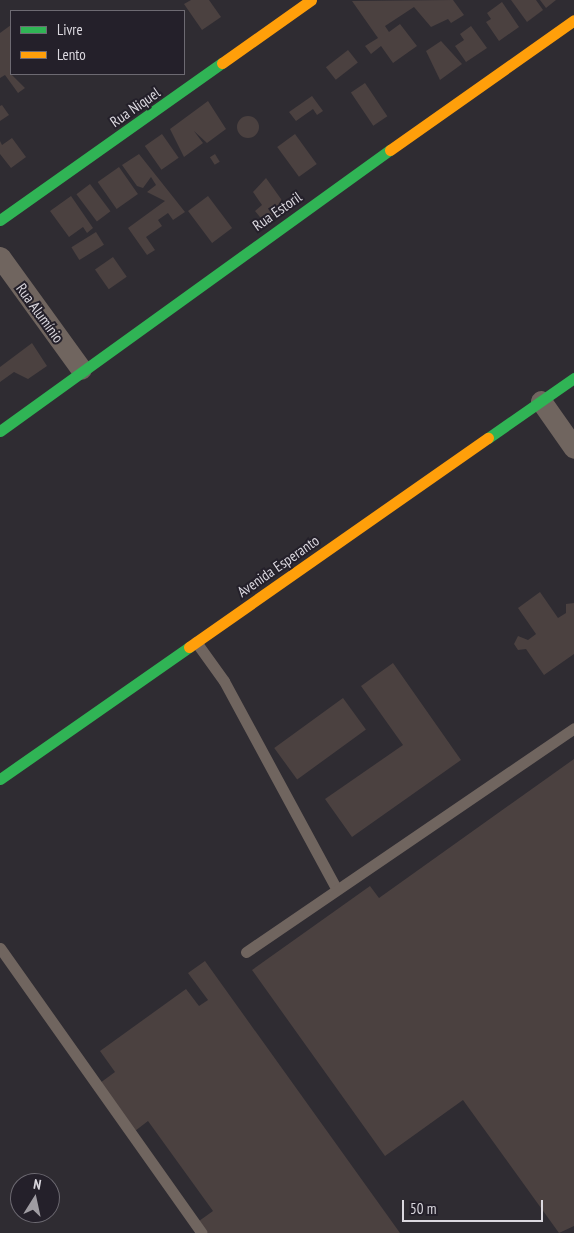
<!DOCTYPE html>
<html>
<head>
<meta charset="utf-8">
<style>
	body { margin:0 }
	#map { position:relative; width:574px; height:1233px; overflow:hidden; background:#2f2c32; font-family:"PT Sans Narrow",sans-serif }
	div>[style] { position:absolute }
	.building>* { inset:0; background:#4b4140; transform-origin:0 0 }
	.round { border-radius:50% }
	.lane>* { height:11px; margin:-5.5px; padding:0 5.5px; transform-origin:5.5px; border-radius:5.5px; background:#70655f }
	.street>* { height:21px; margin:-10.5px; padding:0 10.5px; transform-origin:10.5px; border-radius:10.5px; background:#70655f }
	.fast>* { height:11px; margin:-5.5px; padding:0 5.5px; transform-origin:5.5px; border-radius:5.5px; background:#30b455 }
	.slow>* { height:11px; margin:-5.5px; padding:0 5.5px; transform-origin:5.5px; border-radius:5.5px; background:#ff9f0a }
	span { translate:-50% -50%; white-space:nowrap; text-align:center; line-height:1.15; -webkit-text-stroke:4px #24202a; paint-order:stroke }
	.street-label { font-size:15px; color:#dbd8df }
	.legend { position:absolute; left:10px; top:10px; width:175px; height:65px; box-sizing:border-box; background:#24202a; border:1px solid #6d6a72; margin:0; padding:6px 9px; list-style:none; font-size:15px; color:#dbd8df }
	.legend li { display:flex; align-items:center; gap:10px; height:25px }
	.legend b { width:25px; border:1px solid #6d6a72 }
	.north { position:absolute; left:10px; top:1173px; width:50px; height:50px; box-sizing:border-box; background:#24202a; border:1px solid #6d6a72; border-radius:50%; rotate:10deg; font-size:14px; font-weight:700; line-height:20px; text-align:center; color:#dbd8df }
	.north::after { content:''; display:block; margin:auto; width:18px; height:22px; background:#9f9ca2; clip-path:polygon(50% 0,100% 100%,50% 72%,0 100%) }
	.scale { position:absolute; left:402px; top:1200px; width:141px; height:22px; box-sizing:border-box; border:2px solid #dbd8df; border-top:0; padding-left:6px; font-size:15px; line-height:18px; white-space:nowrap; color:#dbd8df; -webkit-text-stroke:4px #24202a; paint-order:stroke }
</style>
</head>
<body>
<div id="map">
	<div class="building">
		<div style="clip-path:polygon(191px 0,209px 0,221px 17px,202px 30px,184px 4px)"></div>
		<div style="clip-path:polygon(453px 0,464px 15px,451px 23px,448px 19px,431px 27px,414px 7px,385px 26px,389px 32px,400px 24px,417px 46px,393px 63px,381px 46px,371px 54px,365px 46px,378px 38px,352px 1px)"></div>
		<div style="clip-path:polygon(511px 0,536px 0,543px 10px,527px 22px)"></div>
		<div style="clip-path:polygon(540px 0,556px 0,546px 8px)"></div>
		<div style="clip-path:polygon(502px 2px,519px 27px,499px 41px,486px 22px,491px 19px,487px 13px)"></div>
		<div style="clip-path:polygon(11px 25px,11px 74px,25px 88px,18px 93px,5px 75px,0 78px,0 33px)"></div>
		<div style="clip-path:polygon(471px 26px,487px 48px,466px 62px,455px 46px,464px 40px,460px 34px)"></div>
		<div style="clip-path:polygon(441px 41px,462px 64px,440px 80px,426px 51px)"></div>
		<div style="left:348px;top:50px;width:16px;height:28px;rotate:52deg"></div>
		<div style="left:365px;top:83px;width:40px;height:17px;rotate:56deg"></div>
		<div style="clip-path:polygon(312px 96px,323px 111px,317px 115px,313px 109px,296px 121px,289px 112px)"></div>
		<div style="clip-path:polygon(208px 101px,226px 129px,207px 143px,194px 131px,203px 143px,184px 157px,170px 129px)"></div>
		<div style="clip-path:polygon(2px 105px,9px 115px,0 121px,0 106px)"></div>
		<div class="round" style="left:237px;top:116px;width:22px;height:22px"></div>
		<div style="left:162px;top:134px;width:29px;height:21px;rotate:55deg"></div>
		<div style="left:295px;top:134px;width:37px;height:22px;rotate:54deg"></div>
		<div style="clip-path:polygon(12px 138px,26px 157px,11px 168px,0 154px,0 141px,2px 145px)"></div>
		<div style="clip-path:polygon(139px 154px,185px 212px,173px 220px,168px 213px,158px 220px,162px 226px,146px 237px,155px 250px,147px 255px,128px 228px,165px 201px,147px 192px,156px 185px,151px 177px,143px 188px,137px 186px,122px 165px)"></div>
		<div style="left:215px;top:154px;width:9px;height:6px;rotate:58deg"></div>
		<div style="left:119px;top:167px;width:33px;height:26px;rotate:55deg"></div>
		<div style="clip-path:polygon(266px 178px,286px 206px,264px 222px,255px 211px,262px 205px,253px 192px)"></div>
		<div style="left:90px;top:184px;width:34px;height:17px;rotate:53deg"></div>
		<div style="clip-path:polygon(71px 196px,93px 228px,87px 233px,83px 227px,69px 237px,50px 211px)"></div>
		<div style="left:208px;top:196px;width:40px;height:25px;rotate:53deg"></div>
		<div style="left:96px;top:232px;width:15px;height:29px;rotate:58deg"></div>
		<div style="left:113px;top:257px;width:24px;height:22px;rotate:55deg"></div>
		<div style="clip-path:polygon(32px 343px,47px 366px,28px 379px,14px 372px,0 382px,0 367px)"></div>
		<div style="clip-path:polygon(540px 592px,558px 618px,566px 613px,566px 604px,574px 603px,574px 654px,544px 675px,526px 649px,518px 650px,514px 644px,518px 636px,528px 640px,536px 634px,518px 608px)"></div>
		<div style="clip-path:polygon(393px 663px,461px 760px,352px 837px,325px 799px,403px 745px,361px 686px)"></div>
		<div style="left:343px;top:698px;width:39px;height:85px;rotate:54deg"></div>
		<div style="clip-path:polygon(574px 759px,574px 1226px,559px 1233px,463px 1100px,385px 1156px,252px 970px,370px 886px,379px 898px)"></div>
		<div style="clip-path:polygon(205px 961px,400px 1233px,208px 1233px,199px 1221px,213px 1211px,148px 1121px,135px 1131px,100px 1083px,115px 1072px,100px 1051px,186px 989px,199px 1006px,208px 1000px,188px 973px)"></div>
	</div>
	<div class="lane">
		<div style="left:196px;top:642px;width:48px;rotate:54.3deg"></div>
		<div style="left:224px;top:681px;width:235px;rotate:61.6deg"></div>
		<div style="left:0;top:948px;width:349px;rotate:54.7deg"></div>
		<div style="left:246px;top:952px;width:397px;rotate:-34.3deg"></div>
	</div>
	<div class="street">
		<div style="left:0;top:257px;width:138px;rotate:54.1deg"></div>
		<div style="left:541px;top:401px;width:57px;rotate:54.9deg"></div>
	</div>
	<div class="fast">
		<div style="left:0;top:220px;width:272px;rotate:-35.3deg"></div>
		<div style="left:0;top:431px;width:481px;rotate:-35.8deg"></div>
		<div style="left:488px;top:438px;width:105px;rotate:-34.9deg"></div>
		<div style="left:0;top:779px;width:231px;rotate:-34.9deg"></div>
	</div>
	<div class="slow">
		<div style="left:222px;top:63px;width:109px;rotate:-35.3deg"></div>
		<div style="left:390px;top:150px;width:225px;rotate:-35.2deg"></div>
		<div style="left:189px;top:647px;width:365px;rotate:-35deg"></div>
	</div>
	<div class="street-label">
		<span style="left:135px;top:107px;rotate:-35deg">Rua Niquel</span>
		<span style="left:277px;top:211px;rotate:-35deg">Rua Estoril</span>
		<span style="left:40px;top:313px;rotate:54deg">Rua Alumínio</span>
		<span style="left:278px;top:566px;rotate:-35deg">Avenida Esperanto</span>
	</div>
	<ul class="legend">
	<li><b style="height:6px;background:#30b455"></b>Livre</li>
	<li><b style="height:6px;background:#ff9f0a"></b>Lento</li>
	</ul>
	<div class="north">N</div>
	<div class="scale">50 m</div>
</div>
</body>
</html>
